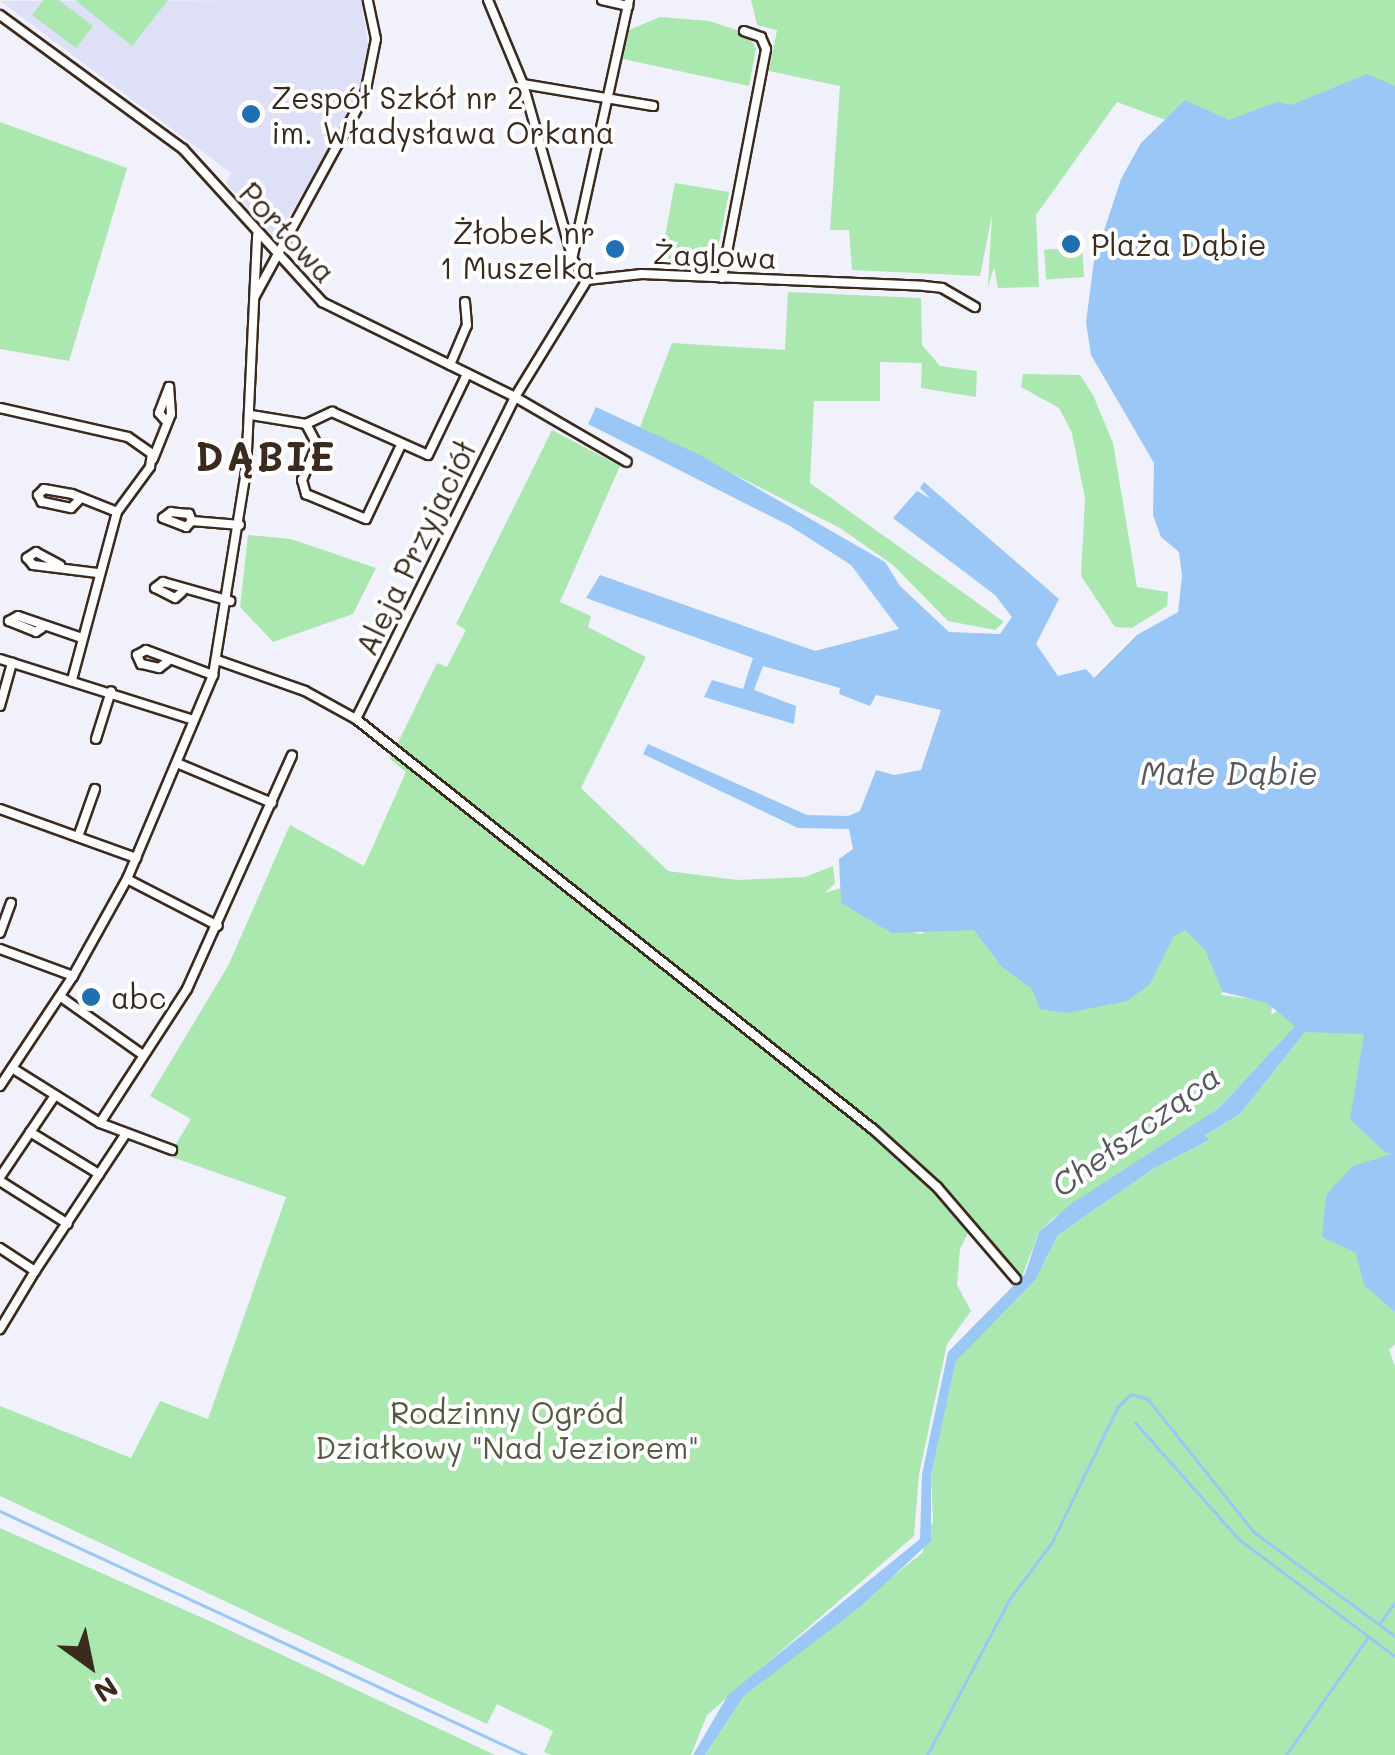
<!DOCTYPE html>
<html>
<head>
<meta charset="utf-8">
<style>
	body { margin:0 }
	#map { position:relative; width:1395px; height:1755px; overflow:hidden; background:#f0f1fb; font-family:Mali,sans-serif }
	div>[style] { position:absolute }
	.built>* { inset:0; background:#dde0f6 }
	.green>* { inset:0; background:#aae8b0; transform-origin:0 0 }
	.water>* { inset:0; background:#9ac7f5 }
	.stream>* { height:2.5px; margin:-1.25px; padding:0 1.25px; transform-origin:1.25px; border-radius:1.25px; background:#9ac7f5 }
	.roads { filter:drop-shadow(2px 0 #3b2a1e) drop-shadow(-2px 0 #3b2a1e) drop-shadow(0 2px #3b2a1e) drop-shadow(0 -2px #3b2a1e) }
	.minor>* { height:8px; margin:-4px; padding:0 4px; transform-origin:4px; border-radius:4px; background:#fff }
	.dots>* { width:28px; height:28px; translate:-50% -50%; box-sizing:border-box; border:5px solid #fff; border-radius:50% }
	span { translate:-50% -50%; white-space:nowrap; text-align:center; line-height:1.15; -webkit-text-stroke:8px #fff; paint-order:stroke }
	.poi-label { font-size:30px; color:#3b2a1e }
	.left { translate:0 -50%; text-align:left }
	.right { translate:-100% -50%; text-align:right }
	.street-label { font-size:30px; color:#3b2a1e }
	.park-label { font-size:30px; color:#575a42 }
	.water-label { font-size:32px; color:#58595e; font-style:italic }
	.district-label { font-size:40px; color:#3b2a1e; font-weight:700; letter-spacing:2.5px }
	.north { position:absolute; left:40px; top:1615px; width:100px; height:100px; -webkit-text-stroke:8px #fff; paint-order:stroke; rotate:147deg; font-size:28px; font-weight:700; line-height:40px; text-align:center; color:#3b2a1e }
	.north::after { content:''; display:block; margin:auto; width:35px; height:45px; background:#3b2a1e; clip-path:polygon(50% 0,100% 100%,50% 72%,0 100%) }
</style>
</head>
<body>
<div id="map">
	<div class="built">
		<div style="clip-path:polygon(361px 0,369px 49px,362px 80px,338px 138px,275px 238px,226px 183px,231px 173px,0 1px)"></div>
	</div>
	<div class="green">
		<div style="clip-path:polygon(43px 0,59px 0,93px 26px,76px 48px,32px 15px)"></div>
		<div style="clip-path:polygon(75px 0,168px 0,132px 46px)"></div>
		<div style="clip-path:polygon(751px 0,1395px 0,1395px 122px,1254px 131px,1163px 119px,1117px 102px,1036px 215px,1039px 287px,998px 288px,994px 267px,988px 287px,992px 215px,980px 276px,852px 270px,849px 230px,830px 230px,840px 86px,769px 71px,777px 30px,757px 25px)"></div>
		<div style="clip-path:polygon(660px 17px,709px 21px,746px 33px,756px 48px,749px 86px,623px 59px,629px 30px)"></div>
		<div style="clip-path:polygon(0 122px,127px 168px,69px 361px,0 349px)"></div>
		<div style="clip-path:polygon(675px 183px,729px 192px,716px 258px,708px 265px,660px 263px)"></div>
		<div style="left:1082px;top:247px;width:30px;height:38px;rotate:86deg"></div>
		<div style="clip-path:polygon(788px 292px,921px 298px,922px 345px,940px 366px,977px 371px,976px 397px,921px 388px,922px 363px,880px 362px,880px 401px,814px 401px,810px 483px,1004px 622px,995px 630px,948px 621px,893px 565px,840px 528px,640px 427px,672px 343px,785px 350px)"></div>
		<div style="clip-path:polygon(1023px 374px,1080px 375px,1093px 395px,1113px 443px,1137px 587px,1168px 592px,1167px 606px,1132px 628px,1115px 627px,1081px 576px,1085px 498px,1072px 433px,1059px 408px,1021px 387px)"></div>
		<div style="clip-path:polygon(552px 430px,620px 466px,560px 602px,591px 616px,588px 627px,646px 657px,581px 788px,668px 871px,737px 880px,805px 877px,833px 866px,835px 883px,825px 893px,844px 887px,901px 929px,921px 934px,958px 914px,1069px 1010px,1092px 1007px,1174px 877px,1225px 985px,1221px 995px,1273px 1002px,1271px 1015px,1290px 1003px,1295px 1026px,1219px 1108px,1052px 1219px,1039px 1232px,1021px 1279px,972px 1225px,960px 1249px,957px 1285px,971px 1311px,947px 1344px,919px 1474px,914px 1536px,707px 1715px,691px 1755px,551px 1755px,544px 1752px,553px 1731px,497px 1704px,487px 1724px,0 1496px,0 1406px,131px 1458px,160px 1401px,208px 1419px,286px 1197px,169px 1156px,191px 1119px,150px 1096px,228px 966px,290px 825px,364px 866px,406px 772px,390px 759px,437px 663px,447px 667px,466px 630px,456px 624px)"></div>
		<div style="clip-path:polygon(248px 535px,291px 539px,376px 568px,353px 614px,273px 642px,240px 607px)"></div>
		<div style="clip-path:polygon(1395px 957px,1395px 1344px,1389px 1350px,1395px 1366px,1395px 1755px,705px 1755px,744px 1696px,922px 1553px,933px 1521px,931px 1476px,956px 1361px,1042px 1268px,1058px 1235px,1153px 1169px,1209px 1141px,1203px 1137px,1240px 1114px,1305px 1032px)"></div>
		<div style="clip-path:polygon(0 1528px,214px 1623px,495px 1755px,0 1755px)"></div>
	</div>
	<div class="water">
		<div style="clip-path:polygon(1367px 74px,1395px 86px,1395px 1312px,1364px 1285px,1356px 1253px,1322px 1237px,1326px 1196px,1334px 1186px,1353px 1166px,1395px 1153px,1386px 1153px,1350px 1119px,1364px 1034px,1305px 1032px,1240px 1114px,1204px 1136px,1210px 1140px,1153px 1169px,1058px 1235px,1036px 1279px,956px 1361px,931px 1476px,931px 1541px,861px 1606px,744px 1696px,705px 1755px,693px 1755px,728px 1695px,920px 1539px,922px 1474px,948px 1352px,1025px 1274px,1039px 1232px,1071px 1204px,1219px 1108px,1295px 1026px,1267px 1003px,1223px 992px,1205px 950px,1185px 930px,1174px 936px,1150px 984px,1127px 1001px,1066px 1013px,1040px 1009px,1032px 989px,1002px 967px,974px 930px,892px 933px,841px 903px,839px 859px,853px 849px,849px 829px,798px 828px,643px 754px,648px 744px,807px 815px,848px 816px,860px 811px,876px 770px,894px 775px,921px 770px,941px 710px,876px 695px,870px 706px,839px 694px,840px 688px,763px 666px,754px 690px,796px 706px,794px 724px,704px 697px,712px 680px,743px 689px,753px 658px,586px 598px,600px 575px,815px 651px,899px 629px,851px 565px,790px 526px,588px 424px,596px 407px,698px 454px,885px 562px,900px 586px,949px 632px,1000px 634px,1012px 617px,995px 595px,893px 518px,917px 491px,931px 499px,920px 488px,924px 482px,1059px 599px,1036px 644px,1058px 676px,1086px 669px,1094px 678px,1137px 635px,1178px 612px,1182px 576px,1179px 552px,1161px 537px,1153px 515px,1154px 463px,1091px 355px,1086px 322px,1094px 261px,1121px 179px,1141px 143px,1185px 100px,1229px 120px,1277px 102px,1291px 105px)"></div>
	</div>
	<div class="stream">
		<div style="left:1135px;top:1422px;width:157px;rotate:48.4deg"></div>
		<div style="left:1239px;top:1539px;width:195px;rotate:36.9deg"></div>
		<div style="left:0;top:1511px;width:580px;rotate:24.89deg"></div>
		<div style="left:1379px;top:1624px;width:26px;rotate:-53deg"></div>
		<div style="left:927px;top:1755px;width:175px;rotate:-62.1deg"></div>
		<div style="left:1009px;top:1600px;width:72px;rotate:-53.4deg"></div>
		<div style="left:1052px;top:1542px;width:149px;rotate:-64.1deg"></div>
		<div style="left:1117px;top:1408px;width:20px;rotate:-45deg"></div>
		<div style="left:1131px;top:1394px;width:18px;rotate:16deg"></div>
		<div style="left:1148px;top:1399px;width:170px;rotate:51.4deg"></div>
		<div style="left:1254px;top:1532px;width:175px;rotate:36.4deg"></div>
		<div style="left:1286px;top:1755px;width:144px;rotate:-55.2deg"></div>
	</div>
	<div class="roads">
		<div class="minor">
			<div style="left:488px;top:0;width:91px;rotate:67.4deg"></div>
			<div style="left:523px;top:84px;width:183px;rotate:74.1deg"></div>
			<div style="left:573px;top:260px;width:24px;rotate:55deg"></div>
			<div style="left:602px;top:0;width:27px;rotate:13deg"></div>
			<div style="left:0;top:15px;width:227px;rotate:36.2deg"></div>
			<div style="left:183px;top:149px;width:207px;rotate:47.7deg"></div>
			<div style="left:322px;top:302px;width:215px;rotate:26.2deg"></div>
			<div style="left:515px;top:397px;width:129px;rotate:30.1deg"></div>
			<div style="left:523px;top:84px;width:132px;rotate:9.6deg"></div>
			<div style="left:573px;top:255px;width:261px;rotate:-77.6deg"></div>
			<div style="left:722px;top:278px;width:233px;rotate:-79.1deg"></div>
			<div style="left:766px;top:49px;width:13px;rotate:-113deg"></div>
			<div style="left:761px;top:37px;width:18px;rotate:-161deg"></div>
			<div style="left:255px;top:296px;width:230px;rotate:-61.4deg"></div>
			<div style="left:365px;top:94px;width:56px;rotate:-78.7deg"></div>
			<div style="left:376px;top:39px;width:40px;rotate:-102deg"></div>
			<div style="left:450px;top:365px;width:43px;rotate:-67deg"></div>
			<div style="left:467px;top:325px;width:23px;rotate:-95deg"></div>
			<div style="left:0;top:408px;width:131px;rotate:12.8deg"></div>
			<div style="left:128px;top:437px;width:29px;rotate:35deg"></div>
			<div style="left:152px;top:454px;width:13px;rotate:99deg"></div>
			<div style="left:150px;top:467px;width:56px;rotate:126.3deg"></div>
			<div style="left:117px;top:512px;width:174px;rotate:105deg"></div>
			<div style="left:251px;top:415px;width:56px;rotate:9.3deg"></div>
			<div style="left:306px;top:424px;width:29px;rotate:-25deg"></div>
			<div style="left:332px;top:412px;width:105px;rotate:24.1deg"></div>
			<div style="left:428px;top:455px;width:90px;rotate:-64.3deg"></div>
			<div style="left:165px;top:420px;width:9px;rotate:-131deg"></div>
			<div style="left:159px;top:413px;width:28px;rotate:-69deg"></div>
			<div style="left:306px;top:424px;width:24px;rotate:62deg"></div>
			<div style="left:317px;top:445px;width:38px;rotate:113deg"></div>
			<div style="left:302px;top:480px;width:15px;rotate:74deg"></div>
			<div style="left:306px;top:494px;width:65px;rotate:22.6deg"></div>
			<div style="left:366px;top:519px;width:82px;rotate:-64.7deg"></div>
			<div style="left:153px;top:459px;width:48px;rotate:-68.2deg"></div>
			<div style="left:171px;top:414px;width:27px;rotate:-94deg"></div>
			<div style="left:78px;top:501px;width:10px;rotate:135deg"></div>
			<div style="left:71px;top:508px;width:30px;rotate:-168deg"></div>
			<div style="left:42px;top:502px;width:8px;rotate:-120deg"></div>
			<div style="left:38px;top:495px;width:8px;rotate:-45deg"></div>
			<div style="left:44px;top:489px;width:28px;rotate:10deg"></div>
			<div style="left:72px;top:494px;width:48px;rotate:21.8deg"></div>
			<div style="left:192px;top:521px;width:8px;rotate:-113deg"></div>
			<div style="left:189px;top:514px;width:18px;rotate:-174deg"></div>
			<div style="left:171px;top:512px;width:10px;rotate:143deg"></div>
			<div style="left:163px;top:518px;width:25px;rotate:21deg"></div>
			<div style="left:186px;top:527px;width:8px;rotate:-45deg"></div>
			<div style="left:192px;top:521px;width:48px;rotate:4.8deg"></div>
			<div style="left:60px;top:565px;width:27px;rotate:-152deg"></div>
			<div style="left:36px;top:552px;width:11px;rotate:146deg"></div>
			<div style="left:27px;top:558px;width:9px;rotate:49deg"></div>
			<div style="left:33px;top:565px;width:65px;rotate:7deg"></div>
			<div style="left:182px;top:592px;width:9px;rotate:139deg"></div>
			<div style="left:175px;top:598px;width:22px;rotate:-153deg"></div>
			<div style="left:155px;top:588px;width:10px;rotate:-37deg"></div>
			<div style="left:163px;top:582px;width:70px;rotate:15.8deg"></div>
			<div style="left:9px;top:621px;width:10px;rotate:-29deg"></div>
			<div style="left:18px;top:616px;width:68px;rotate:19deg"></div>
			<div style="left:9px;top:621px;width:29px;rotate:22deg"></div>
			<div style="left:36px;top:632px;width:7px;rotate:-34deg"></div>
			<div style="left:0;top:659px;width:203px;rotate:17.5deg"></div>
			<div style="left:217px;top:660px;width:93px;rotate:19.4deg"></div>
			<div style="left:305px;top:691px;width:58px;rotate:28.8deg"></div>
			<div style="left:356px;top:719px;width:661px;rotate:38.43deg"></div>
			<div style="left:874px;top:1130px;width:85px;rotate:42.1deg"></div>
			<div style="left:937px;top:1187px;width:121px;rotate:49.3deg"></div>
			<div style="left:167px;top:662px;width:10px;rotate:143deg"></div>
			<div style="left:159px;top:668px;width:18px;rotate:-167deg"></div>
			<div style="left:141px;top:664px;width:10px;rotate:-114deg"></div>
			<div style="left:137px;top:655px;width:10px;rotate:-29deg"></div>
			<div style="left:146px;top:650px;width:72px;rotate:20.5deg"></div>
			<div style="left:0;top:706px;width:45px;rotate:-74.4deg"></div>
			<div style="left:356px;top:719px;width:359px;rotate:-63.7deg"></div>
			<div style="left:515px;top:397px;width:137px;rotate:-58.4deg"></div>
			<div style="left:587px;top:280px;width:55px;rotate:-6.2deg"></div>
			<div style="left:642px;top:274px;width:282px;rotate:2.4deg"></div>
			<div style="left:924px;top:286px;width:18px;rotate:6deg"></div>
			<div style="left:942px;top:288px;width:38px;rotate:30deg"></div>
			<div style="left:96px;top:739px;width:50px;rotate:-72.6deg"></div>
			<div style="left:177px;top:763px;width:103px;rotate:22.8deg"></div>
			<div style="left:0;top:809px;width:145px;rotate:19.8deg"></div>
			<div style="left:78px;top:837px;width:51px;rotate:-70.5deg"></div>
			<div style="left:127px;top:879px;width:102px;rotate:27.3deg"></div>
			<div style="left:0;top:933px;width:32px;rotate:-70deg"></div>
			<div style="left:0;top:949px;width:78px;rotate:20.3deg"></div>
			<div style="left:61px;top:997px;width:100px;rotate:35.3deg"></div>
			<div style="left:12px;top:1068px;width:104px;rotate:32deg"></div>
			<div style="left:100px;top:1123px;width:77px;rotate:20.6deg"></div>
			<div style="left:0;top:1086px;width:132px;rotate:-56.4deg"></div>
			<div style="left:73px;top:976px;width:111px;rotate:-60.9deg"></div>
			<div style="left:127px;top:879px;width:221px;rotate:-67.1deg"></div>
			<div style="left:213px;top:675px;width:206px;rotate:-80.8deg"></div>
			<div style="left:246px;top:472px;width:237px;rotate:-87.3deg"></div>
			<div style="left:100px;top:1123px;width:160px;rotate:-57deg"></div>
			<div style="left:187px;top:989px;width:256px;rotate:-65.8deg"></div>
			<div style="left:30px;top:1132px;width:81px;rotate:31.3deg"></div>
			<div style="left:0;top:1177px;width:97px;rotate:-56deg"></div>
			<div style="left:0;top:1181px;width:80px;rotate:32.3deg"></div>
			<div style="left:0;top:1248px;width:42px;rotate:33.3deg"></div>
			<div style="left:35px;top:1271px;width:68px;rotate:121.1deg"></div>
			<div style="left:35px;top:1271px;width:163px;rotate:-56.5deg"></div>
		</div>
	</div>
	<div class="dots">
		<div style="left:251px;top:114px;background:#1f6fb2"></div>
		<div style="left:1071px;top:244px;background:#1f6fb2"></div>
		<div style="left:615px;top:249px;background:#1f6fb2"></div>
		<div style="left:91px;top:997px;background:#1f6fb2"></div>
	</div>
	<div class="poi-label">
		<span class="left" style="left:271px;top:114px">Zespół Szkół nr 2<br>im. Władysława Orkana</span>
		<span class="right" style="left:595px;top:249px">Żłobek nr<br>1 Muszelka</span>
		<span class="left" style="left:1091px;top:244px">Plaża Dąbie</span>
		<span class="left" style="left:111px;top:997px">abc</span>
	</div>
	<div class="street-label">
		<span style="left:288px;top:232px;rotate:47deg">Portowa</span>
		<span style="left:715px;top:255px;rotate:2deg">Żaglowa</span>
		<span style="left:415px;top:548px;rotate:-64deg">Aleja Przyjaciół</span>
	</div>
	<div class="park-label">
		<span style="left:507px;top:1429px">Rodzinny Ogród<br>Działkowy "Nad Jeziorem"</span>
	</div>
	<div class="water-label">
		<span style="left:1229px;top:772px">Małe Dąbie</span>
		<span style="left:1135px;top:1130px;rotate:-36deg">Chełszcząca</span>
	</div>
	<div class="district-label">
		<span style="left:266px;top:455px">DĄBIE</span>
	</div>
	<div class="north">N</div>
</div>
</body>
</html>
